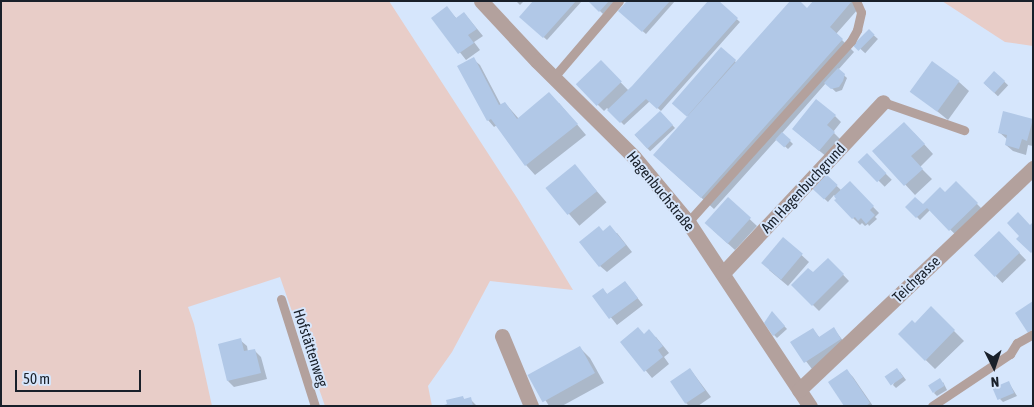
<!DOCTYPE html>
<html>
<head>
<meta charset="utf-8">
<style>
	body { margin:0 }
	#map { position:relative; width:1034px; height:407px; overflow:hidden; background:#d6e6fc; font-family:"Asap Condensed",sans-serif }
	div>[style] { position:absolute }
	.green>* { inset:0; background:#e8cdc8 }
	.shadow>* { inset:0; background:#0003; transform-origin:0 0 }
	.building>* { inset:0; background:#b1c8e7; transform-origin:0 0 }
	.lane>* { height:9px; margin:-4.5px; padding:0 4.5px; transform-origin:4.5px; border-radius:4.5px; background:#b3a19d }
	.street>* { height:15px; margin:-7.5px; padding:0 7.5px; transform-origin:7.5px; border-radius:7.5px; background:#b3a19d }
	span { translate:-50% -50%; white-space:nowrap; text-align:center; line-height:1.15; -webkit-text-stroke:4px #d6e6fc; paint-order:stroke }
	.street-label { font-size:15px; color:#19202a }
	.frame { position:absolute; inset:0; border:2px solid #19202a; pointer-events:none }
	.north { position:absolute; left:969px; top:342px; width:50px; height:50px; -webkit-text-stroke:4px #d6e6fc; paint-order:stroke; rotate:176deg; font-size:14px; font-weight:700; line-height:20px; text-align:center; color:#19202a }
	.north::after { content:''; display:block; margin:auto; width:18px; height:22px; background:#19202a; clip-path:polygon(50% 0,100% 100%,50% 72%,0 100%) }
	.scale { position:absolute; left:15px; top:370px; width:126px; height:22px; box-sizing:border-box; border:2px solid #19202a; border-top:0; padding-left:6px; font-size:15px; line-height:18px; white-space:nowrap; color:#19202a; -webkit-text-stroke:4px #d6e6fc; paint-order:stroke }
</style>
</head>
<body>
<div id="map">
	<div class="green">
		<div style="clip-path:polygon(1px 1px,389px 1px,519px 201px,573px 290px,490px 281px,452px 352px,428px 386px,432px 406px,325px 406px,280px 277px,188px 307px,194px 324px,212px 406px,1px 406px)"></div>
		<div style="clip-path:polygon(942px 1px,1033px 1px,1033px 46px,1005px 42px)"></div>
	</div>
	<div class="shadow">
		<div style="clip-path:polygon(516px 1px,524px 1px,520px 5px)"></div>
		<div style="clip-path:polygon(535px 1px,582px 1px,547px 40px,521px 17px)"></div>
		<div style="clip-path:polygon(590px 1px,615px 1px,603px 14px)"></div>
		<div style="clip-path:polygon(628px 1px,675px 1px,646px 34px,623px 14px)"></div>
		<div style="clip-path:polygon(717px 1px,740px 22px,661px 111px,650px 101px,624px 125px,607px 108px,604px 111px,577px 84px,601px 62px,629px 91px)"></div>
		<div style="clip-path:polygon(815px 1px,852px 1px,859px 8px,836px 34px,854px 52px,838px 70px,847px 78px,842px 90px,836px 92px,826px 83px,782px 133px,793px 144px,788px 149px,777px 139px,714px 209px,667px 167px,689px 117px,673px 103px,721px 49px,737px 63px,811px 13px)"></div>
		<div style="clip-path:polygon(447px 8px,457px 19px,464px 13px,483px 36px,474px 42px,480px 50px,466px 60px,433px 18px)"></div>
		<div style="left:869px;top:31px;width:12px;height:19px;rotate:42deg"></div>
		<div style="clip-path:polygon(473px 59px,480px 65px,501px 105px,505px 103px,519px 119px,559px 103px,586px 135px,535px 175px,526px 165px,497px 125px,494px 127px,488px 120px)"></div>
		<div style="left:995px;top:73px;width:18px;height:15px;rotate:43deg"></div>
		<div style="clip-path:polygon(959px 82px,969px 91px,948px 120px,912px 91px)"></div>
		<div style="left:660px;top:112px;width:22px;height:34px;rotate:47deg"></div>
		<div style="clip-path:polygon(835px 116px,841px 122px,833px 132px,841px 140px,827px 157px,800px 135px)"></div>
		<div style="clip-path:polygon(1032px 120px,1033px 146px,1028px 145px,1026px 155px,1013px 151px,1006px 145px,1008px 140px,999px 132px)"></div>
		<div style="clip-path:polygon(914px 133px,933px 154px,920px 167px,932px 179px,915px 195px,874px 151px)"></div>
		<div style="left:867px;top:155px;width:35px;height:10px;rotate:45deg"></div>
		<div style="left:575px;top:166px;width:48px;height:36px;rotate:49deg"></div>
		<div style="clip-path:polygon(826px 176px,841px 190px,850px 183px,879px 213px,875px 217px,877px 219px,869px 226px,868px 224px,865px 226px,862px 223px,860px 225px,836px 201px,838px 199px,834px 195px,828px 202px,814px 189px)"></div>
		<div style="clip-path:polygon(956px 183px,986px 213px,960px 239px,930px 210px,920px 220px,907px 207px,923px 206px,945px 194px)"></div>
		<div style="clip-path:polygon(728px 199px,757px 226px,735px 250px,713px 230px)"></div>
		<div style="clip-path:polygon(603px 232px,617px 233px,632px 252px,607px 272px,600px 266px)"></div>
		<div style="left:999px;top:232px;width:39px;height:33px;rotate:46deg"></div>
		<div style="clip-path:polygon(784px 239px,809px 262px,788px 286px,769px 270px)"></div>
		<div style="clip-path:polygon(828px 259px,849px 281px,819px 311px,793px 285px,813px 274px)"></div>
		<div style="clip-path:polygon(625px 282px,643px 305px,617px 325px,594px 296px,603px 290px,608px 295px)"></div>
		<div style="clip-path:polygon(931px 308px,964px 341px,935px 369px,899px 334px,915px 324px)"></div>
		<div style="clip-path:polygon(772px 313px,787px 329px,777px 338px,774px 335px)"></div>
		<div style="clip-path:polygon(834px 329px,847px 346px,812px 369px,792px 343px,813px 330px,820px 338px)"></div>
		<div style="clip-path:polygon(644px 335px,656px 337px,669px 353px,664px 357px,669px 364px,652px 378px,622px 342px)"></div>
		<div style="clip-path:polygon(240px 340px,247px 346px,248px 352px,254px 350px,261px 357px,267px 379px,234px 387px,228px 381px)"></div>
		<div style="clip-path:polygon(580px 348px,590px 358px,604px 383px,562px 406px,549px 406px,530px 375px)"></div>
		<div style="clip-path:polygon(690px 369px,711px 397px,698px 406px,689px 406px,686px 403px)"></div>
		<div style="clip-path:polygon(847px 371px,853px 377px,873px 406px,846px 406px)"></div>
		<div style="clip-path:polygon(900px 372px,906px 380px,896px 388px,893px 385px)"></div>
		<div style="clip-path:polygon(943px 382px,947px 390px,937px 396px,934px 393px)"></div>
		<div style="clip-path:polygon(1009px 383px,1017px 396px,1003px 402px,1000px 399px)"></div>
		<div style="clip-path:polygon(462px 397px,465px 400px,470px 399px,477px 406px,444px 406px)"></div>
	</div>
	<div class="building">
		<div style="clip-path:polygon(533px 1px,576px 1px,543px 38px,519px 17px)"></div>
		<div style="clip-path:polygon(588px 1px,609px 1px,599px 12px)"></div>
		<div style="clip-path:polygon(627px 1px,670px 1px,642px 32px,618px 11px)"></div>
		<div style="clip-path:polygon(708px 1px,719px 1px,738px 18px,657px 109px,646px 99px,620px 123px,607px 110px,632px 86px)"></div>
		<div style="clip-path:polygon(790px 1px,800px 1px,807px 8px,813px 1px,852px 1px,830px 27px,843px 39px,701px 198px,653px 155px)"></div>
		<div style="clip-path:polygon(447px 6px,456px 18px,464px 12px,477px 29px,468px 35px,474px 43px,458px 54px,431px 18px)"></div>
		<div style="left:869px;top:29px;width:8px;height:23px;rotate:45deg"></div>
		<div style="left:721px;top:47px;width:20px;height:75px;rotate:41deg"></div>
		<div style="clip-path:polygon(474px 57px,499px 105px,505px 102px,517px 119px,549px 92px,578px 124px,525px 166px,491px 119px,487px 121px,457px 66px)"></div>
		<div style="left:601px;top:60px;width:30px;height:35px;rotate:46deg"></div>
		<div style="left:932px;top:61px;width:34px;height:38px;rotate:36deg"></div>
		<div style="clip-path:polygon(838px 68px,845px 74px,843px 81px,839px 87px,831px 89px,824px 83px)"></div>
		<div style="left:994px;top:71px;width:15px;height:16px;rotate:42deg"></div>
		<div style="clip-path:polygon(816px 99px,836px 115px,827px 125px,835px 132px,819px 151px,792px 129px)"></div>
		<div style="left:660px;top:111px;width:19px;height:35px;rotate:47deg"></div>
		<div style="clip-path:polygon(1003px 111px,1033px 119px,1027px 141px,1022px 139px,1019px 149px,1005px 145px,1007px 135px,998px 133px)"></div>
		<div style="clip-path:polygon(904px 122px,925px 144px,911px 156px,923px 169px,904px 186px,872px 151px)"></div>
		<div style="left:782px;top:132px;width:12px;height:10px;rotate:42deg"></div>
		<div style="left:867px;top:153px;width:28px;height:13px;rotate:46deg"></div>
		<div style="left:575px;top:164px;width:35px;height:38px;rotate:51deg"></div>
		<div style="left:826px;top:174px;width:16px;height:20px;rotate:43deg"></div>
		<div style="clip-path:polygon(850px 181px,874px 206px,870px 210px,875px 215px,866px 224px,861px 218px,858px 221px,855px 217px,852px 219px,834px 200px,836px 199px,834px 196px)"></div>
		<div style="clip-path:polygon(956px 181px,978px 203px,949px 231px,927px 208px,916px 218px,905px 207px,915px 197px,923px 204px,940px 187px,945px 192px)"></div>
		<div style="left:728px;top:197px;width:31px;height:35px;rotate:42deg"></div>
		<div style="clip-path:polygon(1018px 212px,1030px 225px,1033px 222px,1033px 251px,1031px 253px,1016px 239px,1019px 236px,1007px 223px)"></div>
		<div style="clip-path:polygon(610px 225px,626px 245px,599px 267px,579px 242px,599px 226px,603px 231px)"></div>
		<div style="left:999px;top:231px;width:30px;height:35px;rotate:46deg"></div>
		<div style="left:783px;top:237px;width:26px;height:34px;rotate:40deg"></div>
		<div style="clip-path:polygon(828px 258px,844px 274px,812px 306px,791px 285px,808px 268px,813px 272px)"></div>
		<div style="clip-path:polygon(625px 281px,638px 298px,609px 319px,592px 296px,603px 288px,607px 294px)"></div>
		<div style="clip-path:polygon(1033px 301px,1033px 329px,1028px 333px,1015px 313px)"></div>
		<div style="clip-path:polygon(931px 306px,955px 330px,925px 361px,898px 334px,912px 320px,915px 323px)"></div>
		<div style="clip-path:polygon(772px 311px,785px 326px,773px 336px,764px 323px)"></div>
		<div style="clip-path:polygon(638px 327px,644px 334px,649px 329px,663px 346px,658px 350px,663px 357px,644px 372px,620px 342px)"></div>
		<div style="clip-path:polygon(834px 327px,841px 339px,804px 363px,790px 342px,813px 328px,819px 337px)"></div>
		<div style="clip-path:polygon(241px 338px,244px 351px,255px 349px,261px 373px,227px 381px,218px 344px)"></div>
		<div style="left:580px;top:346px;width:31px;height:60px;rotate:61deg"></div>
		<div style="left:690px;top:368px;width:27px;height:24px;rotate:56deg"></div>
		<div style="left:897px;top:368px;width:11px;height:15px;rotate:56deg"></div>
		<div style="clip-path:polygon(847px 369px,870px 403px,866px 406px,844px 406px,828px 382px)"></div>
		<div style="left:940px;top:378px;width:9px;height:14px;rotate:58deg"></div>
		<div style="left:1009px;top:381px;width:13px;height:18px;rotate:67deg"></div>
		<div style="clip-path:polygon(463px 396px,464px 399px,471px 397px,473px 406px,441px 406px,447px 404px,446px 400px)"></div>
	</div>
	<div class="lane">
		<div style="left:554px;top:77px;width:100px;rotate:-49.5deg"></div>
		<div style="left:883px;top:102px;width:86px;rotate:19.1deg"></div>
		<div style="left:688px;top:222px;width:244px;rotate:-48deg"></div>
		<div style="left:851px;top:41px;width:13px;rotate:-61deg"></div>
		<div style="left:857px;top:30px;width:18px;rotate:-77deg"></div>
		<div style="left:861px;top:12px;width:12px;rotate:-114deg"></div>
		<div style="left:281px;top:299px;width:112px;rotate:72.4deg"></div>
		<div style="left:932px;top:406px;width:94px;rotate:-33.7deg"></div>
		<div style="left:1010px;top:354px;width:13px;rotate:-58deg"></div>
		<div style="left:1017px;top:343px;width:18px;rotate:-29deg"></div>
	</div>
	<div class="street">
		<div style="left:481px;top:1px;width:82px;rotate:47deg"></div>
		<div style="left:537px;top:61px;width:136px;rotate:44.7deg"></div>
		<div style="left:634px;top:157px;width:85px;rotate:50.3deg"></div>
		<div style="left:688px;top:222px;width:221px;rotate:56.5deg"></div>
		<div style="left:723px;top:273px;width:234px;rotate:-46.9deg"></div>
		<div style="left:502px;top:336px;width:76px;rotate:67.5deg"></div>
		<div style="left:799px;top:390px;width:323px;rotate:-43.5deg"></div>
	</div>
	<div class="street-label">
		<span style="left:803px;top:188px;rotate:-47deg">Am Hagenbuchgrund</span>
		<span style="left:661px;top:191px;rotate:51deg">Hagenbuchstraße</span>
		<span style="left:916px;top:279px;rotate:-44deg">Teichgasse</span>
		<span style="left:311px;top:348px;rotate:72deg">Hofstättenweg</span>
	</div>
	<div class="frame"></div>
	<div class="north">N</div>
	<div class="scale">50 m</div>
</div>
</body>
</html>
